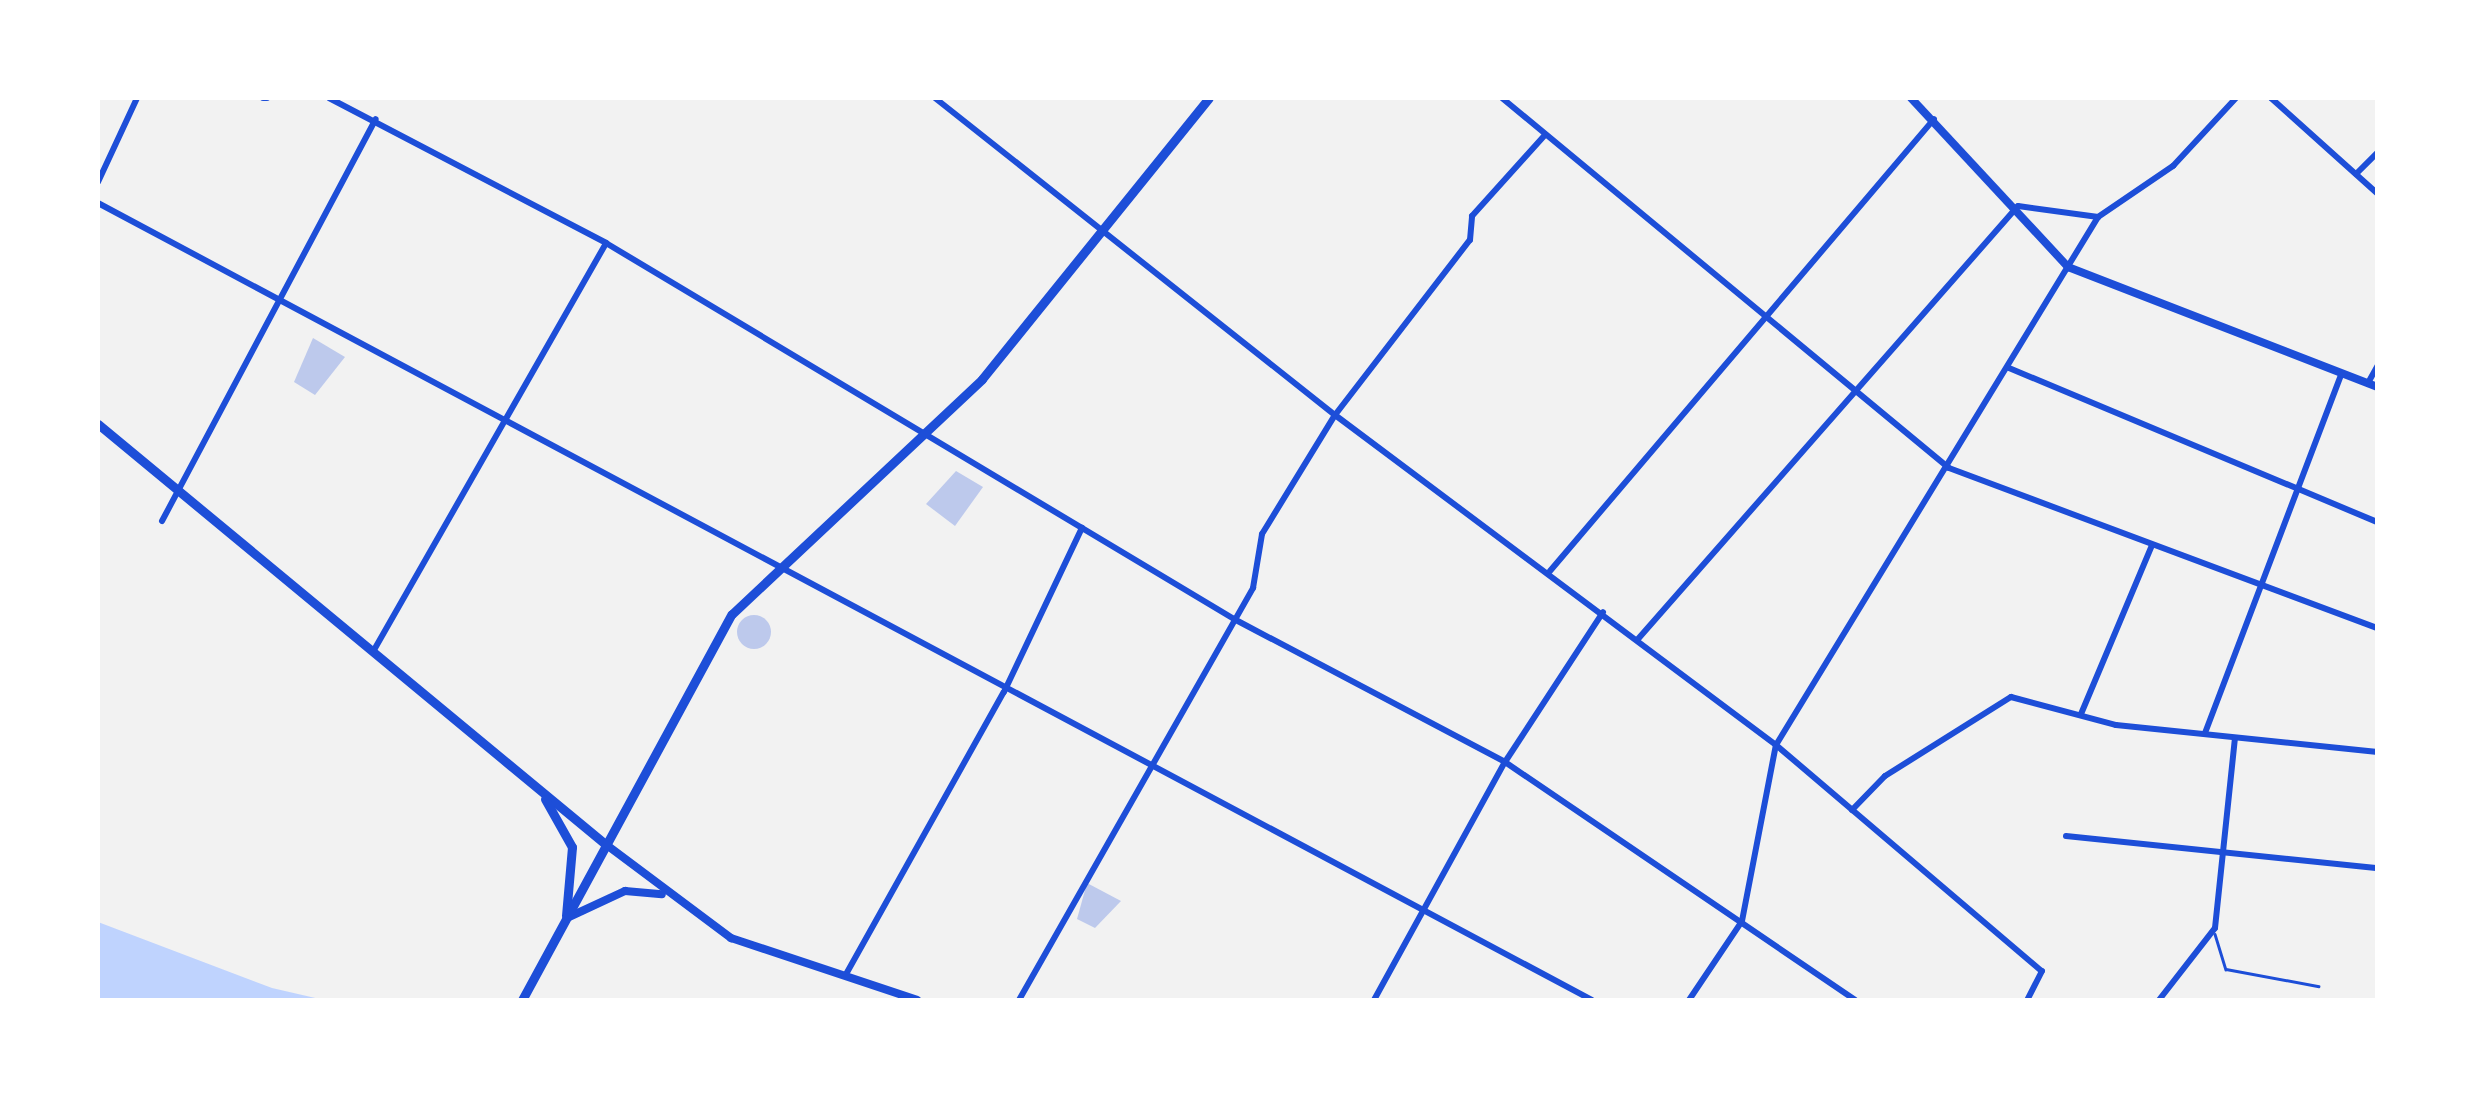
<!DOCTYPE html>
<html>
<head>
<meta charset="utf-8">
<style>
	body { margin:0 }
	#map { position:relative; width:2475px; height:1098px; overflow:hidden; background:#f2f2f2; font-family:"DM Sans",sans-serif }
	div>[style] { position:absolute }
	.water>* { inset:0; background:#bfd3fe }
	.building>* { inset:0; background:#bdc9ec }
	.round { border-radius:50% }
	.service>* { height:2.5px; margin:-1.25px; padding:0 1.25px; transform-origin:1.25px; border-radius:1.25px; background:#1d4ed8 }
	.minor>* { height:6px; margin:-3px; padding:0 3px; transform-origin:3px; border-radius:3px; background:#1d4ed8 }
	.tertiary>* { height:8px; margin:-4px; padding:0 4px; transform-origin:4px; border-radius:4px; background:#1d4ed8 }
	.secondary>* { height:9px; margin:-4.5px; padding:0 4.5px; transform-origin:4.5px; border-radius:4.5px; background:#1d4ed8 }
	.primary>* { height:9px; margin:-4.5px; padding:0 4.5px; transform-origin:4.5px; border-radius:4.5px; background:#1d4ed8 }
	span { translate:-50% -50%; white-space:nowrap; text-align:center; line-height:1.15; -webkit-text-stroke:8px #fff; paint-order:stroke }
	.frame { position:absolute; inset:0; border:100px solid #fff; pointer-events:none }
</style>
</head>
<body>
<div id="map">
	<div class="water">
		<div style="clip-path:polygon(98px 922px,272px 988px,324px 1000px,98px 1000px)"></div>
	</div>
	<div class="building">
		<div style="clip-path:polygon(313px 338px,345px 357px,315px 395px,294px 382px)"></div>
		<div style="clip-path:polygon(956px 471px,983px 487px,955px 526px,926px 504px)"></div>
		<div class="round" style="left:737px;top:615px;width:34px;height:34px"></div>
		<div style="clip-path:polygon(1087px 883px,1121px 901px,1095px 928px,1077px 919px)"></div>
	</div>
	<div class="service">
		<div style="left:2215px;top:934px;width:37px;rotate:73deg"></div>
		<div style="left:2226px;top:969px;width:94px;rotate:10.5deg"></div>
	</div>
	<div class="minor">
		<div style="left:263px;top:98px;width:4px"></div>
		<div style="left:329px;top:98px;width:313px;rotate:27.6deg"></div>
		<div style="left:606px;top:243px;width:732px;rotate:30.91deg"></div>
		<div style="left:1234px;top:619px;width:306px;rotate:27.8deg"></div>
		<div style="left:1505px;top:762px;width:423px;rotate:34.2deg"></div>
		<div style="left:935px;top:98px;width:510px;rotate:38.4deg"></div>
		<div style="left:1335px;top:415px;width:551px;rotate:36.81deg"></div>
		<div style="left:1776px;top:745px;width:349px;rotate:40.4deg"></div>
		<div style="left:2042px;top:971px;width:33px;rotate:117deg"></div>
		<div style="left:1502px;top:98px;width:580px;rotate:39.62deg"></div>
		<div style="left:1949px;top:468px;width:458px;rotate:20.5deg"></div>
		<div style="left:2271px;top:98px;width:144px;rotate:41.9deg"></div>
		<div style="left:2356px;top:174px;width:31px;rotate:-45deg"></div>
		<div style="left:98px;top:182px;width:93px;rotate:-65.1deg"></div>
		<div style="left:98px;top:203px;width:1693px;rotate:28.08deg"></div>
		<div style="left:2009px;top:368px;width:400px;rotate:22.7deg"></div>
		<div style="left:2368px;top:383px;width:21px;rotate:-61deg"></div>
		<div style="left:162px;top:521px;width:455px;rotate:-62deg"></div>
		<div style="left:1550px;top:571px;width:593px;rotate:-49.65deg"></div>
		<div style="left:1638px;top:639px;width:576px;rotate:-48.73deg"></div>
		<div style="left:2018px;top:206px;width:81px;rotate:7.8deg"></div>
		<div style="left:374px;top:650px;width:468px;rotate:-60.3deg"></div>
		<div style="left:2081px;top:714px;width:183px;rotate:-67.2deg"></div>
		<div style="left:2205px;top:733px;width:385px;rotate:-69.2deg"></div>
		<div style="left:1852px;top:810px;width:47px;rotate:-45.9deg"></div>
		<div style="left:1885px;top:776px;width:149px;rotate:-32.1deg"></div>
		<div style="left:2011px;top:697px;width:109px;rotate:14.9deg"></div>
		<div style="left:2116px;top:725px;width:263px;rotate:5.9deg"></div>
		<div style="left:2066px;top:836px;width:314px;rotate:5.9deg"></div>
		<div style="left:845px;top:976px;width:325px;rotate:-60.8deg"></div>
		<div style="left:1004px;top:692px;width:182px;rotate:-64.6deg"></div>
		<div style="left:1019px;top:1000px;width:474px;rotate:-60.4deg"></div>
		<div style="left:1253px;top:588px;width:55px;rotate:-80.5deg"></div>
		<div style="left:1262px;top:534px;width:140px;rotate:-58.5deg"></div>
		<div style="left:1335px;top:415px;width:221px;rotate:-52.4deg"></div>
		<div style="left:1470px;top:240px;width:24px;rotate:-85deg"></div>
		<div style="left:1472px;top:216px;width:109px;rotate:-48deg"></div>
		<div style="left:1374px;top:1000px;width:272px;rotate:-61.2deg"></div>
		<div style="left:1505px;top:762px;width:179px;rotate:-56.8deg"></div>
		<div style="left:1689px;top:1000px;width:95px;rotate:-56.1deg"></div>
		<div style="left:1742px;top:921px;width:179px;rotate:-79.1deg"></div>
		<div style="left:1776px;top:745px;width:618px;rotate:-58.62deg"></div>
		<div style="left:2098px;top:217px;width:91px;rotate:-34.2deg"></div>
		<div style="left:2173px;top:166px;width:93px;rotate:-47.2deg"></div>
		<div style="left:2159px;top:1000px;width:91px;rotate:-52.1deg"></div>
		<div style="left:2215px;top:928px;width:191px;rotate:-84deg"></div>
	</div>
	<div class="tertiary">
		<div style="left:1911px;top:98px;width:231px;rotate:47.1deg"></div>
		<div style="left:2068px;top:267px;width:332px;rotate:21.2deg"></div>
		<div style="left:604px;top:843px;width:159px;rotate:36.8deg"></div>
		<div style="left:731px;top:938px;width:196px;rotate:18.4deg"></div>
		<div style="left:569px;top:917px;width:62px;rotate:-24.9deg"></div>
		<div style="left:625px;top:891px;width:37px;rotate:5deg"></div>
	</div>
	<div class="secondary">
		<div style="left:98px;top:424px;width:657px;rotate:39.63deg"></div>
		<div style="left:545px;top:799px;width:55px;rotate:60.6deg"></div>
		<div style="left:572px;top:847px;width:69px;rotate:95deg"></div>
	</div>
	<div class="primary">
		<div style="left:522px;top:1000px;width:439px;rotate:-61.5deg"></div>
		<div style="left:732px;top:614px;width:343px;rotate:-43.2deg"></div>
		<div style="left:982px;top:379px;width:361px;rotate:-51.1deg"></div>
	</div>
	<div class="frame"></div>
</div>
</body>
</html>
